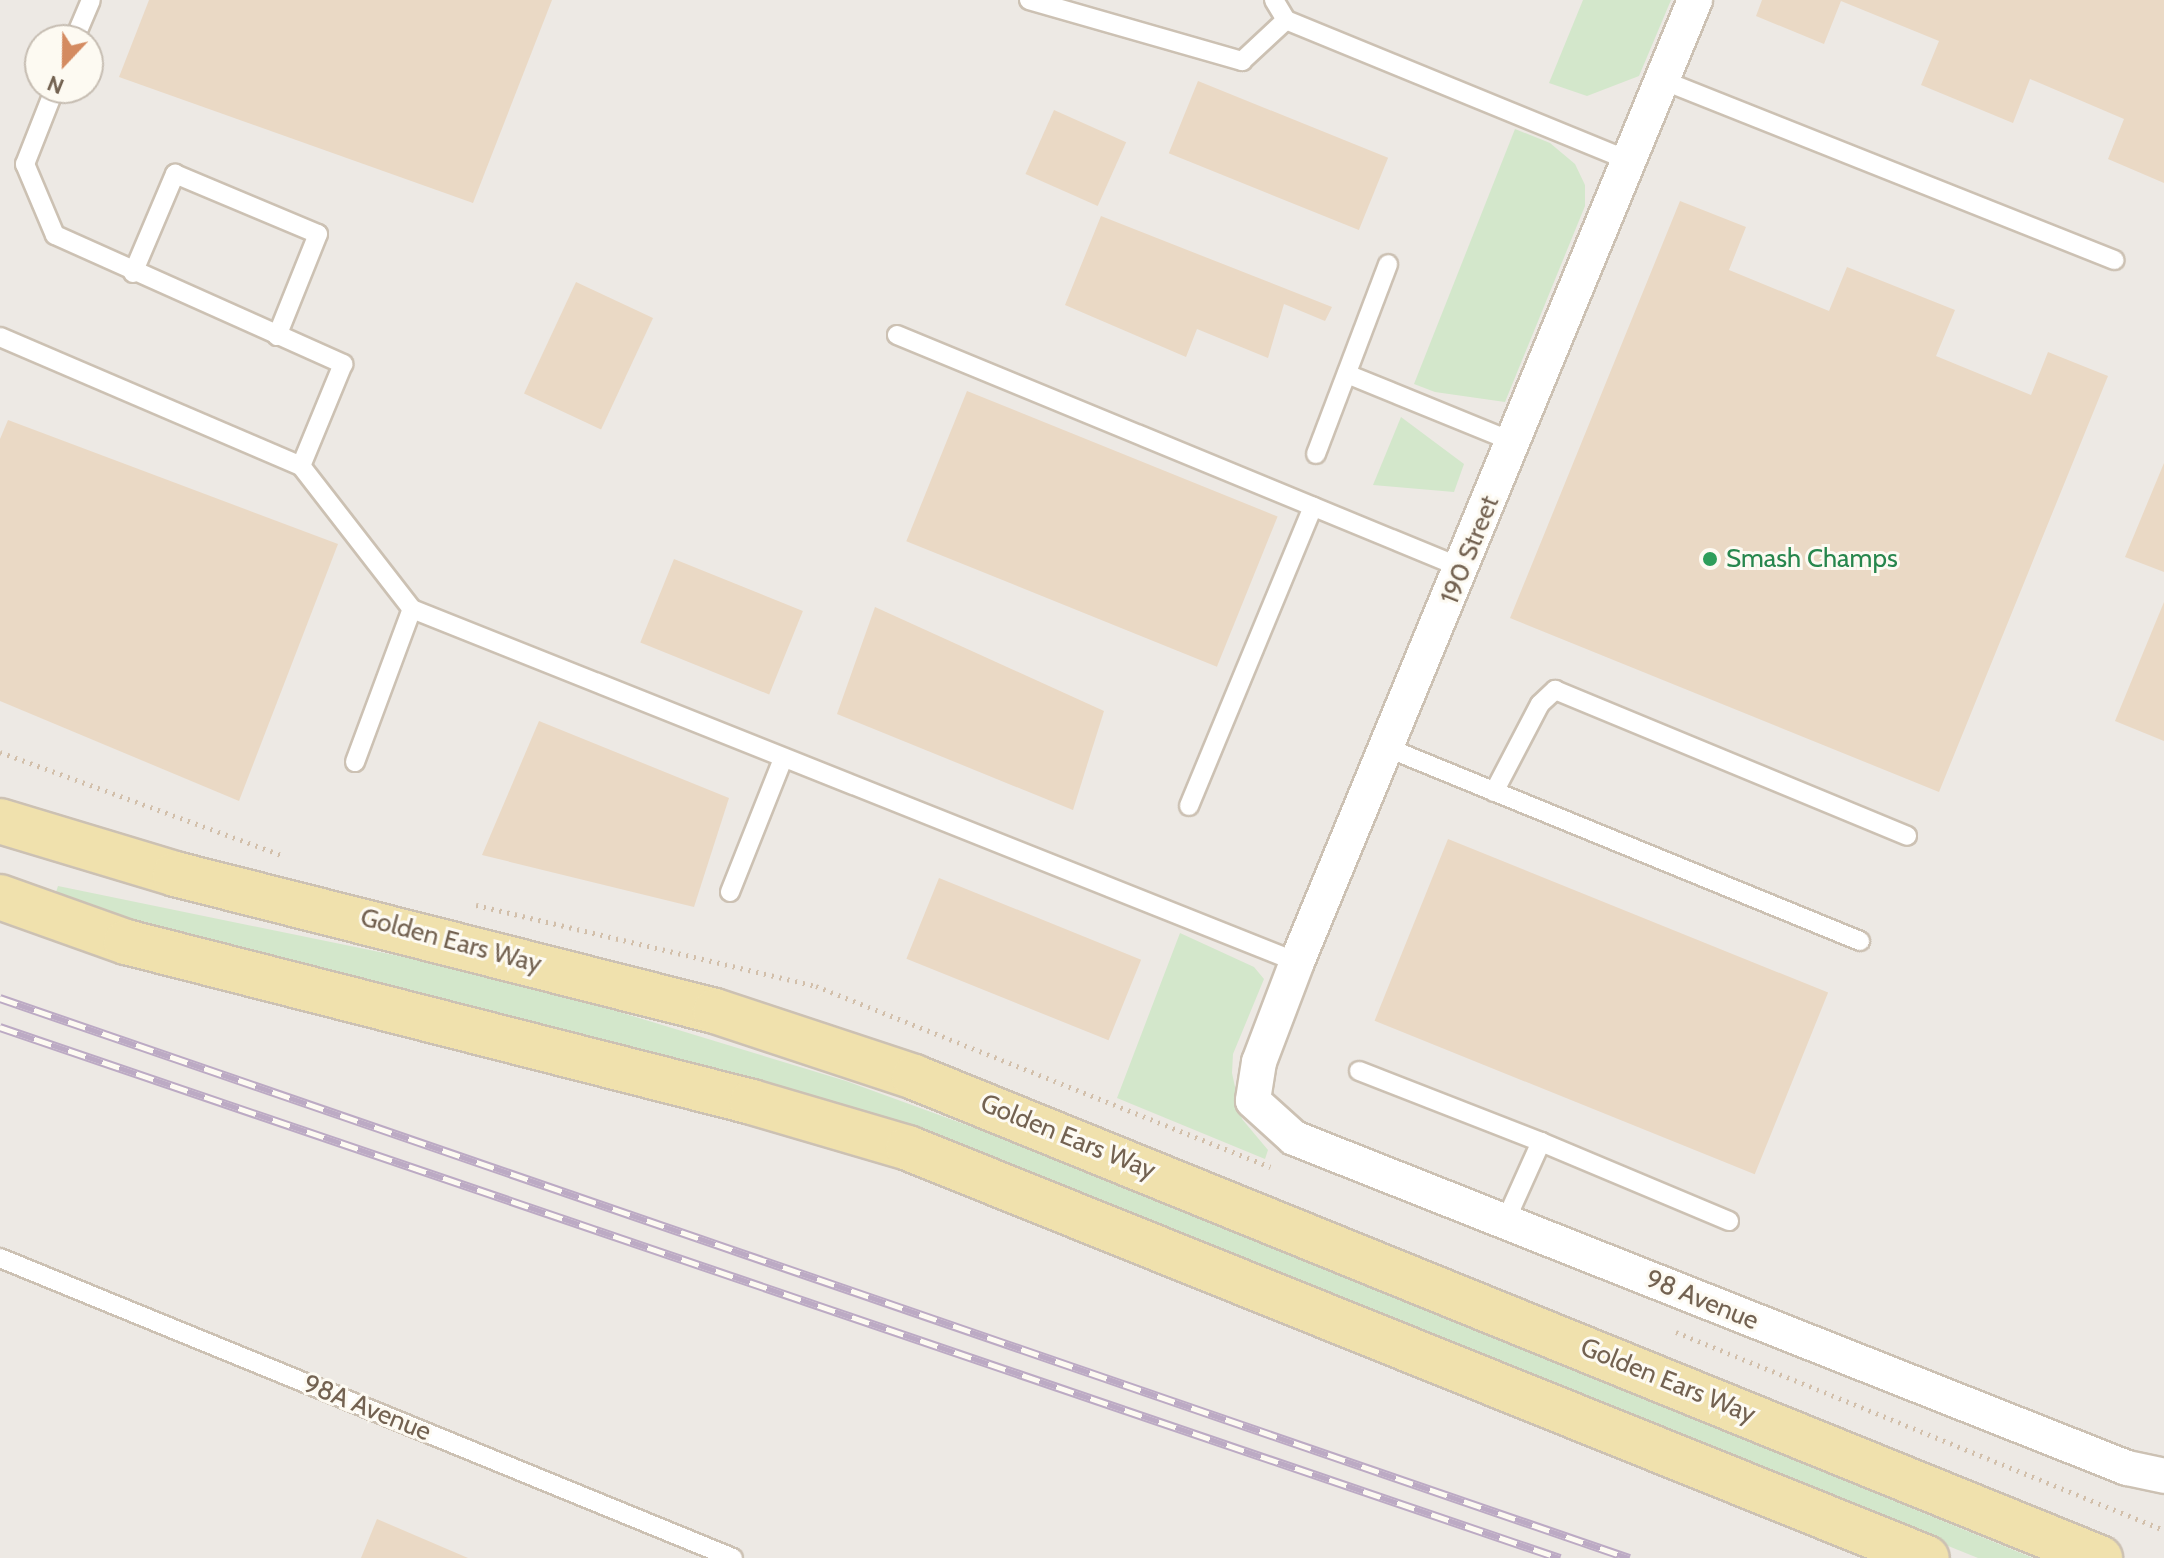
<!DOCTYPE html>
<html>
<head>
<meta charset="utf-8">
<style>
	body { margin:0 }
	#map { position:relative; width:2164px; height:1558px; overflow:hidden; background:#faf7ec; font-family:Cabin,sans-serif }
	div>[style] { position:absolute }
	.industrial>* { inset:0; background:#ede9e4 }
	.green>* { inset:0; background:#d3e7cb }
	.building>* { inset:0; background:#ead9c5; transform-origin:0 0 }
	.path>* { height:5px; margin-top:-2.5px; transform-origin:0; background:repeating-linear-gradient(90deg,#d2bfaa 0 2px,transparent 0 8px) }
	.roads { filter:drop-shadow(2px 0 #ccc1b3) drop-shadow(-2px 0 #ccc1b3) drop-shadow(0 2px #ccc1b3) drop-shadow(0 -2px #ccc1b3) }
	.service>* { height:18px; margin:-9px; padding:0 9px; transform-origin:9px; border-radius:9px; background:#fff }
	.minor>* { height:34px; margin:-17px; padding:0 17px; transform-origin:17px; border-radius:17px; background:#fff }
	.primary>* { height:44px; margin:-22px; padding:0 22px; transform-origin:22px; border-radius:22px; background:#f0e1ad }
	.rail>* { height:9px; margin-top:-4.5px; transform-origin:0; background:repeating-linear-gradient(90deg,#fdfaf2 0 18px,#bcaac4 0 36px); box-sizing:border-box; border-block:2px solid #bcaac4 }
	.dots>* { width:22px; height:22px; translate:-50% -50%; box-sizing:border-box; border:4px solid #fdfaf2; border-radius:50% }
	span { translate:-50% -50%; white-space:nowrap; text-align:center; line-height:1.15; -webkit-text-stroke:6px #fdfaf2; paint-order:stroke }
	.street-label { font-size:26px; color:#736251 }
	.leisure-label { font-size:26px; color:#27864d }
	.left { translate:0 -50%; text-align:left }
	.north { position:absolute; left:24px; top:24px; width:80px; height:80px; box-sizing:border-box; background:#fdfaf2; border:2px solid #c6bdb2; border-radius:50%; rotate:202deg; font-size:22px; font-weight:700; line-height:32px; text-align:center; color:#736251 }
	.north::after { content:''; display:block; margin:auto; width:28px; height:36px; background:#d48b61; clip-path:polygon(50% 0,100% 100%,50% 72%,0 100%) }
</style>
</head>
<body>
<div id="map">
	<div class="industrial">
		<div style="clip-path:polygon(evenodd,0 0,2164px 0,2164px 1558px,0 1558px,0 0,40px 40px,88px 40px,88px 88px,40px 88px,40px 40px)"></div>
	</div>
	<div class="green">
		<div style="clip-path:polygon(1583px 0,1671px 0,1639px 76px,1587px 96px,1549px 83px)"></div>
		<div style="clip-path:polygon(1515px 129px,1550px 143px,1575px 164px,1585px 185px,1585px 206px,1505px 402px,1435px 392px,1414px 384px)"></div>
		<div style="clip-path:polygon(1401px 417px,1464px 464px,1454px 492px,1373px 485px)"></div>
		<div style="clip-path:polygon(58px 886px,511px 979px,846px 1081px,1071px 1163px,2033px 1558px,1978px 1558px,901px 1124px,213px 944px,55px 895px)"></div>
		<div style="clip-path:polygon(1180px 933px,1254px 967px,1264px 979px,1233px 1054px,1232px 1073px,1242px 1119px,1268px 1150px,1265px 1159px,1117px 1098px)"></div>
	</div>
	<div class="building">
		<div style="clip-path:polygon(149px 0,552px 0,473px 203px,119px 77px)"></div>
		<div style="clip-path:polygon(1762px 0,2164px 0,2164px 183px,2108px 159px,2124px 119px,2030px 79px,2013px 123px,1921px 85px,1939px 41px,1841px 1px,1824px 44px,1756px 16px)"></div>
		<div style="left:1198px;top:81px;width:205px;height:78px;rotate:22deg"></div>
		<div style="left:1054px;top:110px;width:79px;height:70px;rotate:24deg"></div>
		<div style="clip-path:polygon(1680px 201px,1746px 227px,1729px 270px,1829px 311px,1847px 267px,1955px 310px,1936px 356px,2031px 395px,2048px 352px,2108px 376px,1939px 792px,1510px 618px)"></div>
		<div style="clip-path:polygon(1101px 216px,1332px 307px,1325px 321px,1284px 304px,1268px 358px,1197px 329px,1186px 357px,1065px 305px)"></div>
		<div style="left:576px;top:282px;width:85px;height:123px;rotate:25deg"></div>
		<div style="left:967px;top:391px;width:335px;height:162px;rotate:22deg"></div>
		<div style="clip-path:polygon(8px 420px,338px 544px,239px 801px,0 701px,0 439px)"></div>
		<div style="clip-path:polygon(2164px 463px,2164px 572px,2125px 557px)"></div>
		<div style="left:674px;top:559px;width:139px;height:90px;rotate:22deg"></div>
		<div style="clip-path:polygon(2164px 602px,2164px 741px,2115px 721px)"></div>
		<div style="clip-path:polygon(875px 607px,1104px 711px,1073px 810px,837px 714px)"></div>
		<div style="clip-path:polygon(539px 721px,729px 798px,694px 907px,482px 855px)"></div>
		<div style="left:1448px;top:839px;width:410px;height:196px;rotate:22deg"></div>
		<div style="left:939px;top:878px;width:218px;height:87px;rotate:22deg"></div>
		<div style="clip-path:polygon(377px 1519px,468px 1558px,361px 1558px)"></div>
	</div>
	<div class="path">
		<div style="left:0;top:752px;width:302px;rotate:20.1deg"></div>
		<div style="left:476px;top:905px;width:350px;rotate:13.4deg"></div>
		<div style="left:816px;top:986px;width:489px;rotate:21.7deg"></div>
		<div style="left:1676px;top:1332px;width:527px;rotate:22.08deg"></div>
	</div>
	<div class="roads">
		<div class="service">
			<div style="left:1029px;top:0;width:222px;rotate:16deg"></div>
			<div style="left:1242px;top:61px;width:60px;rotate:-43deg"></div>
			<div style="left:1274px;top:0;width:23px;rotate:59deg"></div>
			<div style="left:1286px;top:20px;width:371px;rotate:22.3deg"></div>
			<div style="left:74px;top:40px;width:43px;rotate:-67deg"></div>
			<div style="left:1662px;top:80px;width:487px;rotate:21.7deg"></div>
			<div style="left:55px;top:88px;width:82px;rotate:111.5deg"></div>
			<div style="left:25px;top:164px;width:77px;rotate:67.1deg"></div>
			<div style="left:55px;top:235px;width:316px;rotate:24.1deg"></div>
			<div style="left:343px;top:364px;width:110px;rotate:112.4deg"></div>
			<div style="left:301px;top:466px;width:181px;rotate:52.2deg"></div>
			<div style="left:412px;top:609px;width:953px;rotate:21.75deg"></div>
			<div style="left:133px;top:273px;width:108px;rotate:-67deg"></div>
			<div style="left:175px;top:174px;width:155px;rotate:22.8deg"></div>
			<div style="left:318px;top:234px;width:110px;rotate:111.9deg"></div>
			<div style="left:897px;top:335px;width:611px;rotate:22.41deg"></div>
			<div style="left:0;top:337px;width:327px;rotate:23.2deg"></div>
			<div style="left:1347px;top:374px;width:180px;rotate:22.2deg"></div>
			<div style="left:1316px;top:454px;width:203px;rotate:-69.2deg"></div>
			<div style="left:1388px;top:748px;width:510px;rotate:22.24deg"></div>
			<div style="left:355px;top:762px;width:163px;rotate:-69.6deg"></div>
			<div style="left:1494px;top:792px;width:99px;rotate:-62.4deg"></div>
			<div style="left:1540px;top:704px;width:21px;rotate:-43deg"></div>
			<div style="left:1555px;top:690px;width:381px;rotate:22.5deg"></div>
			<div style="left:1189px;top:806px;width:324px;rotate:-67.5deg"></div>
			<div style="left:730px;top:892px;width:143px;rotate:-68.3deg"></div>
			<div style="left:1359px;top:1071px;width:195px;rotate:21.3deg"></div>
			<div style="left:1505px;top:1222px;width:88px;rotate:-65.8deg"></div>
			<div style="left:1541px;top:1142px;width:204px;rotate:22.8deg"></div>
			<div style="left:0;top:1258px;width:792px;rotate:22.26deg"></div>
		</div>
		<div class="minor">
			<div style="left:1695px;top:0;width:1041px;rotate:112.48deg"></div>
			<div style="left:1297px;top:962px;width:107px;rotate:110.8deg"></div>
			<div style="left:1259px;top:1062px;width:39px;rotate:99deg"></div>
			<div style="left:1253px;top:1101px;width:55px;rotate:42.1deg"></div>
			<div style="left:1294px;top:1138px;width:896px;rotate:21.61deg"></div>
			<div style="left:2127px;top:1468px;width:38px;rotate:12deg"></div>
		</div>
		<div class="primary">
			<div style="left:0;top:821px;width:183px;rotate:16.8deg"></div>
			<div style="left:175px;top:874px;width:557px;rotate:14.24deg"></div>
			<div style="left:715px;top:1011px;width:210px;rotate:18.3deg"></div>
			<div style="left:914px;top:1077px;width:1280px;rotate:22.08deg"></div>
			<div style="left:0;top:897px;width:134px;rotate:19.7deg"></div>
			<div style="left:126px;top:942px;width:646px;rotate:14.34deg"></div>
			<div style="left:752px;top:1102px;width:163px;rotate:16.4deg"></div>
			<div style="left:908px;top:1148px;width:1098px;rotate:21.92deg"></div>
		</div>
	</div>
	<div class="rail">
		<div style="left:0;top:998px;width:1723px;rotate:18.97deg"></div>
		<div style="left:0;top:1027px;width:1648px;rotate:18.8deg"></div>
	</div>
	<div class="dots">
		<div style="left:1710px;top:559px;background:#2e9e5b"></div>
	</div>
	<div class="street-label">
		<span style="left:1470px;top:550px;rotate:-68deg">190 Street</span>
		<span style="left:451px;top:941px;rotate:15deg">Golden Ears Way</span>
		<span style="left:1068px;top:1137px;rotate:22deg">Golden Ears Way</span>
		<span style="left:1702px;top:1300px;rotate:22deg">98 Avenue</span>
		<span style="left:1668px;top:1381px;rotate:22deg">Golden Ears Way</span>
		<span style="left:367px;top:1408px;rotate:22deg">98A Avenue</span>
	</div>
	<div class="leisure-label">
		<span class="left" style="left:1726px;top:559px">Smash Champs</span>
	</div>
	<div class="north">N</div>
</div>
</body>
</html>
